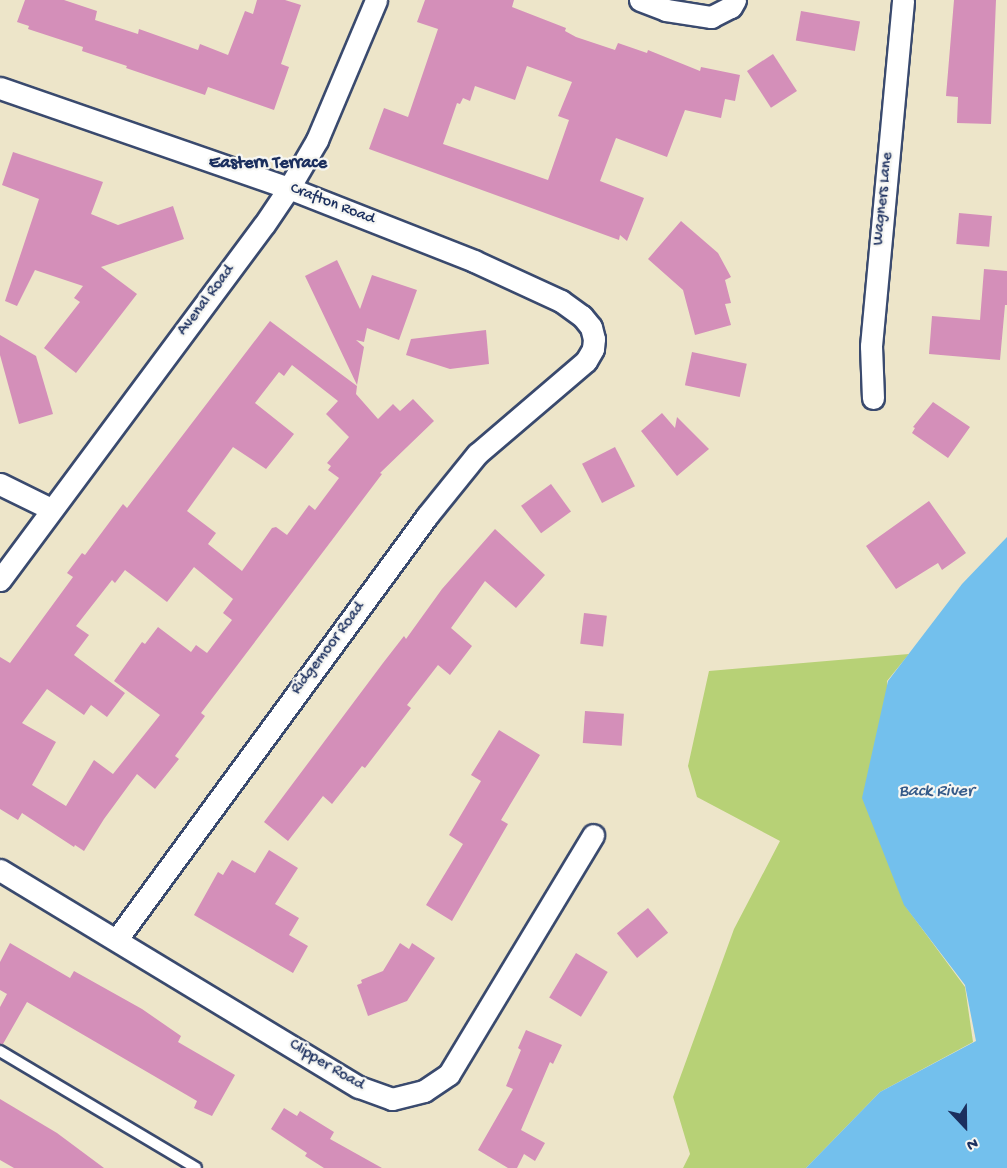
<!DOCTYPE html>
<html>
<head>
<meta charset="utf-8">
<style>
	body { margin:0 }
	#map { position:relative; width:1007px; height:1168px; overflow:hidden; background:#ede5c9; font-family:"Gochi Hand",sans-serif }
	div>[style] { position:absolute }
	.green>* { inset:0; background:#b7d176 }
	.water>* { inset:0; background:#73c0ed }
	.building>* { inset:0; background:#d48fb9; transform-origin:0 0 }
	.roads { filter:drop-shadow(2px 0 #3a4a6e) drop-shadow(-2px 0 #3a4a6e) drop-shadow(0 2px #3a4a6e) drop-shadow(0 -2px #3a4a6e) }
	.lane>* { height:10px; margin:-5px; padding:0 5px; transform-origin:5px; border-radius:5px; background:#fff }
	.street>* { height:21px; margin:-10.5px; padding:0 10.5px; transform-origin:10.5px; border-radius:10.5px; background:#fff }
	span { translate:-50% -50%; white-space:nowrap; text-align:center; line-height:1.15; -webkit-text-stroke:4.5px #f6f6f2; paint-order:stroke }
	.street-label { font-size:16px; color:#1b2f5e }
	.neighbourhood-label { font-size:18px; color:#1b2f5e; font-weight:700 }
	.water-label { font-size:18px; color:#355a89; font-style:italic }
	.north { position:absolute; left:935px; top:1096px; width:60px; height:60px; -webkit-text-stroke:4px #f6f6f2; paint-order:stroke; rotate:158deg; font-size:16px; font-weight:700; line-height:24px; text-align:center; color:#1b2f5e }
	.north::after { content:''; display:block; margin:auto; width:21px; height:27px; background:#1b2f5e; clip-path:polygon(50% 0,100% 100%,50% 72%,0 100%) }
</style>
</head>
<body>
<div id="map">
	<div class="green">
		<div style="clip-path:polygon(909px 654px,887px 681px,906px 907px,965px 987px,973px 1042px,880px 1092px,806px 1168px,683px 1168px,690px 1154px,673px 1097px,734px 929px,780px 841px,697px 797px,688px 766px,709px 671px)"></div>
	</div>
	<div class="water">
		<div style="clip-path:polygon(1007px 537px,1007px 1168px,806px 1168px,880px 1092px,976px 1041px,965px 985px,904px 905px,862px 798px,888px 681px,962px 584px)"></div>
	</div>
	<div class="building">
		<div style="clip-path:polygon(25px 0,64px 0,97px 11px,95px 20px,138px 34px,139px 29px,198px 50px,200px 44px,228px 55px,245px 11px,253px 14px,257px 0,285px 0,301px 5px,281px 64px,289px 67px,274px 110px,208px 87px,205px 95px,126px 68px,127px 66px,82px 51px,83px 47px,28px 29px,29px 26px,17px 22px)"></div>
		<div style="clip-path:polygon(evenodd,425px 0,514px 0,512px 7px,566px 28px,565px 31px,576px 37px,615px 50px,618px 43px,647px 53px,648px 50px,700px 71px,701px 67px,740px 75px,735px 101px,725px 99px,721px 118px,685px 110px,667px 157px,616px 138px,600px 181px,644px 198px,627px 241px,620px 235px,619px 240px,369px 149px,384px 108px,408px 117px,438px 29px,417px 22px,425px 0,527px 66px,572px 82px,558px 116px,569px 120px,548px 180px,443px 144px,457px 103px,460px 104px,463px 98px,470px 101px,475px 86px,515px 100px,527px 66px)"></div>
		<div style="clip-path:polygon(954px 0,996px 0,991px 124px,957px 123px,958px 97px,946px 96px)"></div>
		<div style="left:801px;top:11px;width:60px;height:30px;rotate:10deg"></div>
		<div style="left:773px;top:54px;width:44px;height:31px;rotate:57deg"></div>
		<div style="clip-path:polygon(13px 152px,103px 182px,91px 214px,118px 225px,173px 206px,184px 239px,101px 267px,137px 294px,76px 373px,44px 348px,80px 302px,74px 298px,83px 286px,35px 270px,17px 306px,5px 301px,39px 199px,2px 185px)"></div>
		<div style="left:959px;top:213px;width:33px;height:31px;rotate:5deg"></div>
		<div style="clip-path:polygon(681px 221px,718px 253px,731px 277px,725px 280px,731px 303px,725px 304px,731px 325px,695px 335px,683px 290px,648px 259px)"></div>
		<div style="clip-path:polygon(337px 260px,360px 309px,372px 275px,417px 290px,399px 340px,367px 328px,364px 342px,356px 340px,364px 347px,357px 385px,305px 276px)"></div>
		<div style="clip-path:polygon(984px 269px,1007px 271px,1007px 305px,1005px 305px,1000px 360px,929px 354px,932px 316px,980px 320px)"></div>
		<div style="clip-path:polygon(evenodd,270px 321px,357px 386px,356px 394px,378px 419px,393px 404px,400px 411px,413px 399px,434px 421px,380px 473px,382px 474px,201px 713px,205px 716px,175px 756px,179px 759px,155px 789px,137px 774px,104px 819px,84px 851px,75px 845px,74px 847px,22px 813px,18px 820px,0 809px,0 657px,10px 663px,73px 577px,67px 573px,82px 553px,85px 555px,123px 504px,127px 508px,270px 321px,292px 365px,338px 401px,326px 414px,349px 437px,327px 463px,331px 466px,328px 470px,339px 478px,315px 510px,309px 505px,287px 535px,276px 527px,272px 528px,242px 571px,208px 544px,216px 533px,187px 511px,233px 447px,266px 469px,294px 434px,255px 403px,279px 372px,284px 376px,292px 365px,270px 321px,194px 567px,233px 599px,223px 613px,232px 620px,207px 653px,196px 645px,191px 652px,158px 627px,145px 644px,142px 642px,114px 681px,160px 715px,113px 774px,94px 760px,66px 806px,32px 785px,56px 742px,22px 723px,47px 689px,84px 715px,91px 705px,107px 717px,125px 693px,74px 655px,89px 635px,76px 626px,112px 580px,115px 583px,125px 570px,167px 602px,194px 567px)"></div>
		<div style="clip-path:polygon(486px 330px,489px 364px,450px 369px,406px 355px,411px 339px)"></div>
		<div style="clip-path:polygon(0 335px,36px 356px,53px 414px,19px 424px,0 355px)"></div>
		<div style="left:692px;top:352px;width:56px;height:34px;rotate:12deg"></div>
		<div style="clip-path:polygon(933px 402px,970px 427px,948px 458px,912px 433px,915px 428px,913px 427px)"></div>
		<div style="clip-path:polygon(662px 413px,675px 428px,677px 417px,709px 449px,677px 476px,641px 431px)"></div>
		<div style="left:615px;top:447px;width:44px;height:37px;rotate:63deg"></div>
		<div style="left:551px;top:484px;width:34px;height:37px;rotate:54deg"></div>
		<div style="clip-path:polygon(929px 501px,966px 553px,942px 570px,938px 563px,896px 589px,866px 546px)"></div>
		<div style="clip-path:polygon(495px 529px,545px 575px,516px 608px,485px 581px,451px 628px,472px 646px,450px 675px,438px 665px,407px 705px,411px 708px,365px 768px,362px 766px,332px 804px,323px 796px,288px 841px,264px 822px,383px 663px,404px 636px,406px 639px,442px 589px)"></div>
		<div style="left:584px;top:613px;width:23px;height:31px;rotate:7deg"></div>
		<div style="left:585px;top:711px;width:39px;height:32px;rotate:4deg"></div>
		<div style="clip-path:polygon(499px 730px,540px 755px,501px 820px,508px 824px,452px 921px,426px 905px,463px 844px,449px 835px,481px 781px,471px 775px)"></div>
		<div style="clip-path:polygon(269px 850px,298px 868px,275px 904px,299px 918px,289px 935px,308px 946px,293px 973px,194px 915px,218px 872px,223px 875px,232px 860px,255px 873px)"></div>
		<div style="left:648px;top:908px;width:32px;height:40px;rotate:51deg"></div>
		<div style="clip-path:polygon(10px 943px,70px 978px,74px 971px,142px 1009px,181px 1036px,178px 1042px,235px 1075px,212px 1116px,194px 1108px,197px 1101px,27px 1002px,3px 1044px,0 1044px,0 1007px,7px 994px,0 990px,0 962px)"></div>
		<div style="clip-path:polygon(400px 943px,409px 949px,412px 943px,435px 958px,407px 1001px,368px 1016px,357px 985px,362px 983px,361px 980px,383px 971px)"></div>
		<div style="left:576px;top:953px;width:37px;height:52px;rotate:31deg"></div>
		<div style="clip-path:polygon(526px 1030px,562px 1045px,553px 1064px,550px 1062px,521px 1130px,545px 1143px,535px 1161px,524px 1154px,517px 1168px,508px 1168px,478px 1150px,513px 1089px,506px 1086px,521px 1050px,518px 1048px)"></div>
		<div style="clip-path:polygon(0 1099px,57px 1133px,104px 1168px,14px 1168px,0 1160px)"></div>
		<div style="clip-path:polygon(284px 1108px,297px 1116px,300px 1111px,334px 1132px,330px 1139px,382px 1168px,324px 1168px,305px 1156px,307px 1153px,271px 1129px)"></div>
	</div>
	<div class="roads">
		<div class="lane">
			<div style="left:0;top:1051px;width:228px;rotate:30.8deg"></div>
		</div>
		<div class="street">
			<div style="left:640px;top:0;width:28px;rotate:21deg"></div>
			<div style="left:666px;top:10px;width:46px;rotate:8.8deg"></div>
			<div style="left:711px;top:17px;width:22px;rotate:-27deg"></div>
			<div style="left:731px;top:7px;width:8px;rotate:-60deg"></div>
			<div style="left:0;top:88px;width:306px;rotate:19.1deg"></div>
			<div style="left:289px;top:188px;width:199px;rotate:21.5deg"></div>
			<div style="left:474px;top:261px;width:96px;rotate:24.7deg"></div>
			<div style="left:561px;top:301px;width:26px;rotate:36deg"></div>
			<div style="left:582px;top:316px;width:14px;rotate:51deg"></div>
			<div style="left:591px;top:327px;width:12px;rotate:76deg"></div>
			<div style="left:594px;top:339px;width:10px;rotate:96deg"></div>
			<div style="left:593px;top:349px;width:14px;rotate:120deg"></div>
			<div style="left:586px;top:361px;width:143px;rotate:139.5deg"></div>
			<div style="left:477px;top:454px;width:80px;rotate:128.9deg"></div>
			<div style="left:427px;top:516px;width:524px;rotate:126.24deg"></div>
			<div style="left:873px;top:398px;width:52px;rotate:-92.2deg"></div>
			<div style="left:871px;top:346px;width:347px;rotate:-84.7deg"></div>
			<div style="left:0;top:484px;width:57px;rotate:26.1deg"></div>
			<div style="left:0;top:580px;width:442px;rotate:-53.4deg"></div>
			<div style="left:264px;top:225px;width:45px;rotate:-56deg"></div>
			<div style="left:289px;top:188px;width:56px;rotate:-59.7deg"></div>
			<div style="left:317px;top:140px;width:152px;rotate:-67.1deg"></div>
			<div style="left:0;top:870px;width:419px;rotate:31.2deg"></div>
			<div style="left:359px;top:1087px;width:35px;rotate:20deg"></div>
			<div style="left:392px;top:1099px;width:33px;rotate:-14deg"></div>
			<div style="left:424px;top:1091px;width:30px;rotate:-34deg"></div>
			<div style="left:449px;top:1074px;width:279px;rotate:-58.9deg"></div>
		</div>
	</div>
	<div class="street-label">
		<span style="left:884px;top:199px;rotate:-84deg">Wagners Lane</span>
		<span style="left:332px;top:205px;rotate:21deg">Crafton Road</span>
		<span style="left:207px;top:301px;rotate:-53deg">Avenal Road</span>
		<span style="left:329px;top:649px;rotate:-53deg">Ridgemoor Road</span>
		<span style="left:326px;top:1066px;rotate:31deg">Clipper Road</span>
	</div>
	<div class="neighbourhood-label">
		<span style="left:268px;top:164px">Eastern Terrace</span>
	</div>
	<div class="water-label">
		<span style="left:936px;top:792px">Back River</span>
	</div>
	<div class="north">N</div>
</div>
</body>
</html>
